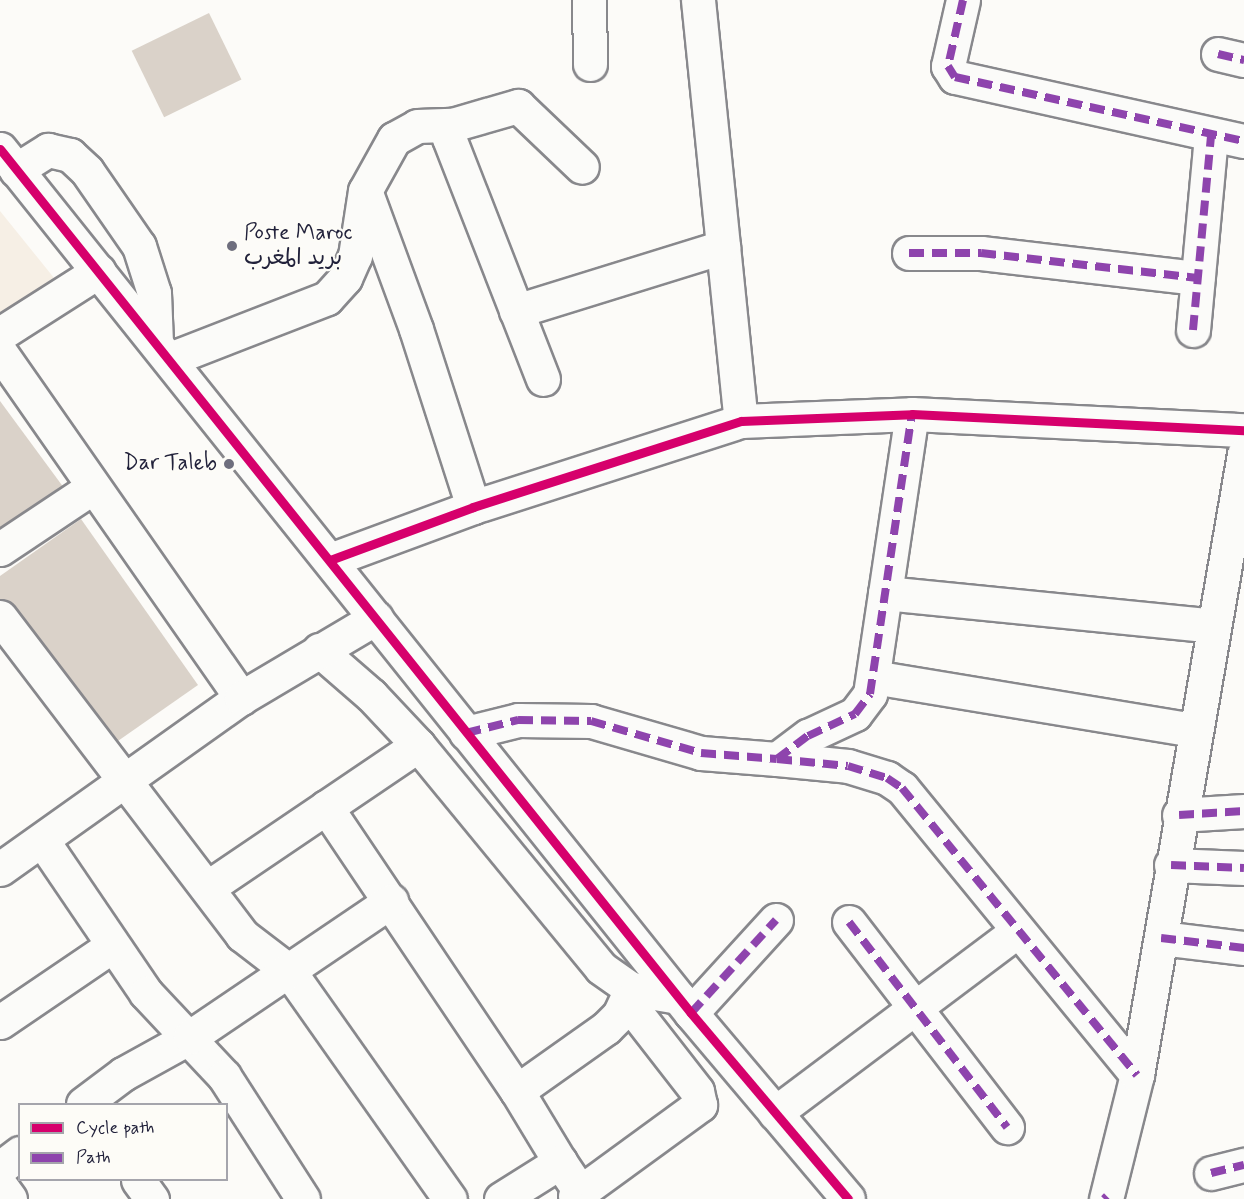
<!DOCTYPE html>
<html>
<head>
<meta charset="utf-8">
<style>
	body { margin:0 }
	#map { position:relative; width:1244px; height:1199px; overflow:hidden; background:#fcfbf8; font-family:Mynerve,"Playpen Sans Arabic",sans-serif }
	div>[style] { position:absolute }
	.built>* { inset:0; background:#f6efe5 }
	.building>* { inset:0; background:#dad2c9; transform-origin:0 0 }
	.roads { filter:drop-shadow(2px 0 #88888c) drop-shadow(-2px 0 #88888c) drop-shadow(0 2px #88888c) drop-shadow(0 -2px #88888c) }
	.minor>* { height:33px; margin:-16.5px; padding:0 16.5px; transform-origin:16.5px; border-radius:16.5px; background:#fbfbf9 }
	.quiet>* { height:8px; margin-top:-4px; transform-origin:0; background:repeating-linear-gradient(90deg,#8e44ad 0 15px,transparent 0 23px) }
	.cycleway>* { height:9px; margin:-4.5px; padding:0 4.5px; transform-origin:4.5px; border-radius:4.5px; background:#d6006c }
	.dots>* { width:16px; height:16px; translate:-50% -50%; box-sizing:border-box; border:3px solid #fdfcf7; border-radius:50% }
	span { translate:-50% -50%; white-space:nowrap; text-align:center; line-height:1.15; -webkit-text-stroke:4.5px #fdfcf7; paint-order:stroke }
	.poi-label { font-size:22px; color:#22223b }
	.left { translate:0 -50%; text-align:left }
	.right { translate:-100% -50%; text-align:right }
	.legend { position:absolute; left:18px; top:1103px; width:210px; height:78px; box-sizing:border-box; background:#fdfcf7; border:2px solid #a5a5ac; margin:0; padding:8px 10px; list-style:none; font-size:18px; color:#22223b }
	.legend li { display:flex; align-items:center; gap:12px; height:30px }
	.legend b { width:30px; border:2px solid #a5a5ac }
</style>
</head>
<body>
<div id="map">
	<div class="built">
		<div style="clip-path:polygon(0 211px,67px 294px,0 334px)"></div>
	</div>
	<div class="building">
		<div style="left:209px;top:13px;width:74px;height:86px;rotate:64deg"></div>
		<div style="clip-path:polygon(0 401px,64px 488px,0 536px)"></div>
		<div style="clip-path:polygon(81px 519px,198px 685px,105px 750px,0 602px,0 576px)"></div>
	</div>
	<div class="roads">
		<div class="minor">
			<div style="left:589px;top:0;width:64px;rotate:89.1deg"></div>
			<div style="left:698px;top:0;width:423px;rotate:84.2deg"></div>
			<div style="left:963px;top:0;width:68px;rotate:102.8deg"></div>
			<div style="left:948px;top:66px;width:13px;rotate:58deg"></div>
			<div style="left:955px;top:77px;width:296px;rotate:12.5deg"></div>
			<div style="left:1218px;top:54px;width:27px;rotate:13deg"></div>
			<div style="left:0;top:149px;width:1106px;rotate:51.35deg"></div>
			<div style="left:691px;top:1013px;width:243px;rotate:49.8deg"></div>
			<div style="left:16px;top:170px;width:38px;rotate:-32deg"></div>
			<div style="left:48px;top:150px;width:23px;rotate:13deg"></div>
			<div style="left:70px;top:155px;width:23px;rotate:43deg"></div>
			<div style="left:87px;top:171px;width:91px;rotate:55.3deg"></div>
			<div style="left:139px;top:246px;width:49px;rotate:72.3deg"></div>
			<div style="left:154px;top:293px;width:49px;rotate:87.7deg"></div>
			<div style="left:366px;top:193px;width:145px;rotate:69.8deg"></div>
			<div style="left:416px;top:329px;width:187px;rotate:72.2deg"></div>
			<div style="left:909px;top:253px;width:72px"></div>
			<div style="left:981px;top:253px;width:218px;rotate:6.6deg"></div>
			<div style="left:516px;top:311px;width:217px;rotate:-17.2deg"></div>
			<div style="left:1193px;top:330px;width:196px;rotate:-84.7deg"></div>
			<div style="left:0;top:334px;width:117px;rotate:-32.5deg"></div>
			<div style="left:0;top:352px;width:422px;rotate:55.1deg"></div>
			<div style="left:170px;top:359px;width:168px;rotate:-21.2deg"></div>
			<div style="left:327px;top:298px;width:27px;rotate:-48deg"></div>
			<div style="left:345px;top:278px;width:24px;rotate:-66deg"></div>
			<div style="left:355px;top:256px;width:66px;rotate:-81.3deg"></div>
			<div style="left:365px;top:191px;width:60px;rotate:-60.9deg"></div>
			<div style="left:394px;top:139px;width:26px;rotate:-29deg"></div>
			<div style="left:417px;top:126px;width:35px;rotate:-2deg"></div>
			<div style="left:543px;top:379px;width:259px;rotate:-111.3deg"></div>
			<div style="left:449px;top:138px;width:13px;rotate:-77deg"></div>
			<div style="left:452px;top:125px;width:69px;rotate:-16.1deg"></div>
			<div style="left:518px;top:106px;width:88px;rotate:43.6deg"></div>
			<div style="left:0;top:549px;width:112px;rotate:-33.7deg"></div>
			<div style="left:330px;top:560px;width:153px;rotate:-20.3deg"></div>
			<div style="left:473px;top:507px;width:281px;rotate:-17.8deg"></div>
			<div style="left:741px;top:421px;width:171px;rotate:-2.3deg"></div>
			<div style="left:912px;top:414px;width:332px;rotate:2.8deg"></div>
			<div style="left:885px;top:593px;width:330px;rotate:5.7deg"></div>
			<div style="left:0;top:617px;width:400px;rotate:52.7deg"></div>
			<div style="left:242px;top:935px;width:59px;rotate:37.5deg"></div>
			<div style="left:289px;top:971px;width:279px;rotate:54.8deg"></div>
			<div style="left:319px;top:650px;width:69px;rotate:40.9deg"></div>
			<div style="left:371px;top:695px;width:69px;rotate:46.8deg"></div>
			<div style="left:418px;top:745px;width:288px;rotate:50.6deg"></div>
			<div style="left:601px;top:968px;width:37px;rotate:35deg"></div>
			<div style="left:631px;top:989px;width:48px;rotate:9.7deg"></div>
			<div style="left:873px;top:677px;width:325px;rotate:9.4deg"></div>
			<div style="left:466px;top:733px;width:54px;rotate:-14deg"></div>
			<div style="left:518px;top:720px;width:73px;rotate:0.8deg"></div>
			<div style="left:591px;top:721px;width:115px;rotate:16.2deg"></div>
			<div style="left:701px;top:753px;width:76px;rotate:4.5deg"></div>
			<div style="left:777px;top:759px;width:39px;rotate:-37deg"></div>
			<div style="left:808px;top:736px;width:52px;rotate:-25.1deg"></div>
			<div style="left:855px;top:714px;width:25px;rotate:-53deg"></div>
			<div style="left:870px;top:694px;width:283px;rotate:-81.5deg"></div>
			<div style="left:777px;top:759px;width:71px;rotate:5.6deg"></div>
			<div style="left:848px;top:766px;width:41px;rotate:17.1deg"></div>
			<div style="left:887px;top:778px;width:18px;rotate:34deg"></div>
			<div style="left:902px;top:788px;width:371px;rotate:50.7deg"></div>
			<div style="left:326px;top:807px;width:342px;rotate:56.1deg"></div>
			<div style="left:517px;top:1091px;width:83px;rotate:58.8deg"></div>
			<div style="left:1179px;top:815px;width:65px;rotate:-3.5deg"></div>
			<div style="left:42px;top:840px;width:185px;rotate:55.8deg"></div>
			<div style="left:146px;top:993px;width:114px;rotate:46.8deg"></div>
			<div style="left:224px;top:1076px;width:146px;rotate:57.3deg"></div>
			<div style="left:1171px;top:865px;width:73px;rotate:2.4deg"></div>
			<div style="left:0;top:869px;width:296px;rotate:-35.4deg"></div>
			<div style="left:241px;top:698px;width:157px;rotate:-30.7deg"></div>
			<div style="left:207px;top:888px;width:255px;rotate:-34.1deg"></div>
			<div style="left:849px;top:922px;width:259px;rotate:52.4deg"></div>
			<div style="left:1161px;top:938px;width:84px;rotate:6.9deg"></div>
			<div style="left:691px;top:1013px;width:126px;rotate:-47.6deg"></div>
			<div style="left:0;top:1022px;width:135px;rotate:-34.2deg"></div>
			<div style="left:517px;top:1091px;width:109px;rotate:-35.3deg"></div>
			<div style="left:606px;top:1028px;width:18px;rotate:-45deg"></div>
			<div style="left:619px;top:1015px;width:29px;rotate:-65deg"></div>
			<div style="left:83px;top:1104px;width:50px;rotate:-36.9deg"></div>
			<div style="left:123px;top:1074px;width:77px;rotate:-28.9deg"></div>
			<div style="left:190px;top:1037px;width:243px;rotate:-34.1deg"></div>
			<div style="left:775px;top:1113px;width:303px;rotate:-36.9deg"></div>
			<div style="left:0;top:1168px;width:25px;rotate:-37deg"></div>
			<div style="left:1211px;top:1173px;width:34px;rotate:-14deg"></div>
			<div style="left:138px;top:1180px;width:24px;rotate:54deg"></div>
			<div style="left:0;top:1185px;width:17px;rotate:54deg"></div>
			<div style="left:575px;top:1196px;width:155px;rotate:-36.1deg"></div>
			<div style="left:700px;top:1105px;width:14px;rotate:-102deg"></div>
			<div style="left:697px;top:1091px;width:114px;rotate:-127.9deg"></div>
			<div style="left:501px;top:1199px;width:70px;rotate:-32.1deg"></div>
			<div style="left:560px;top:1162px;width:22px;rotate:56deg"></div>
			<div style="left:1106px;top:1199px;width:128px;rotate:-76deg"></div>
			<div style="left:1137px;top:1075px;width:630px;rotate:-80.22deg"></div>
		</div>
	</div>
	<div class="quiet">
		<div style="left:963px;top:0;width:68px;rotate:102.8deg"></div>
		<div style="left:948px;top:66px;width:13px;rotate:58deg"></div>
		<div style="left:955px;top:77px;width:296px;rotate:12.5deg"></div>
		<div style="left:1218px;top:54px;width:27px;rotate:13deg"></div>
		<div style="left:909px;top:253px;width:72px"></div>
		<div style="left:981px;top:253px;width:218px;rotate:6.6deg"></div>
		<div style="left:1193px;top:330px;width:196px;rotate:-84.7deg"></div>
		<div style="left:466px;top:733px;width:54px;rotate:-14deg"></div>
		<div style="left:518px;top:720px;width:73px;rotate:0.8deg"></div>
		<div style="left:591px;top:721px;width:115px;rotate:16.2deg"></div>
		<div style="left:701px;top:753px;width:76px;rotate:4.5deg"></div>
		<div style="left:777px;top:759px;width:39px;rotate:-37deg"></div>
		<div style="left:808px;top:736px;width:52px;rotate:-25.1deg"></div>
		<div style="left:855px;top:714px;width:25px;rotate:-53deg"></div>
		<div style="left:870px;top:694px;width:283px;rotate:-81.5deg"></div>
		<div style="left:777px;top:759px;width:71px;rotate:5.6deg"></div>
		<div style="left:848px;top:766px;width:41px;rotate:17.1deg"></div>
		<div style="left:887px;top:778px;width:18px;rotate:34deg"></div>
		<div style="left:902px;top:788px;width:371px;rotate:50.7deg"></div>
		<div style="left:1179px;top:815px;width:65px;rotate:-3.5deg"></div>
		<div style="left:1171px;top:865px;width:73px;rotate:2.4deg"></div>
		<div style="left:849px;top:922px;width:259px;rotate:52.4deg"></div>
		<div style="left:1161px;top:938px;width:84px;rotate:6.9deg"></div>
		<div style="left:691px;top:1013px;width:126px;rotate:-47.6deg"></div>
		<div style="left:1211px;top:1173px;width:34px;rotate:-14deg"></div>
		<div style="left:1104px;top:1199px;width:4px;rotate:-45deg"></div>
	</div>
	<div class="cycleway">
		<div style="left:0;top:149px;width:1106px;rotate:51.35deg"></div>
		<div style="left:691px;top:1013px;width:243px;rotate:49.8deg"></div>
		<div style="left:330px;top:560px;width:153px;rotate:-20.3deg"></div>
		<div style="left:473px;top:507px;width:281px;rotate:-17.8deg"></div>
		<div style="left:741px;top:421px;width:171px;rotate:-2.3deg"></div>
		<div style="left:912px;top:414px;width:332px;rotate:2.8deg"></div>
	</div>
	<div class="dots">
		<div style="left:232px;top:246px;background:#6e6e7d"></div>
		<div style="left:229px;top:464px;background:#6e6e7d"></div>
	</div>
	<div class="poi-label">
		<span class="left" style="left:244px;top:246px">Poste Maroc<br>بريد المغرب</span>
		<span class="right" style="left:217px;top:464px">Dar Taleb</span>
	</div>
	<ul class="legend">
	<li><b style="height:8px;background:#d6006c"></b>Cycle path</li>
	<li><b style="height:8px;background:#8e44ad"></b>Path</li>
	</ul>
</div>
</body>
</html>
